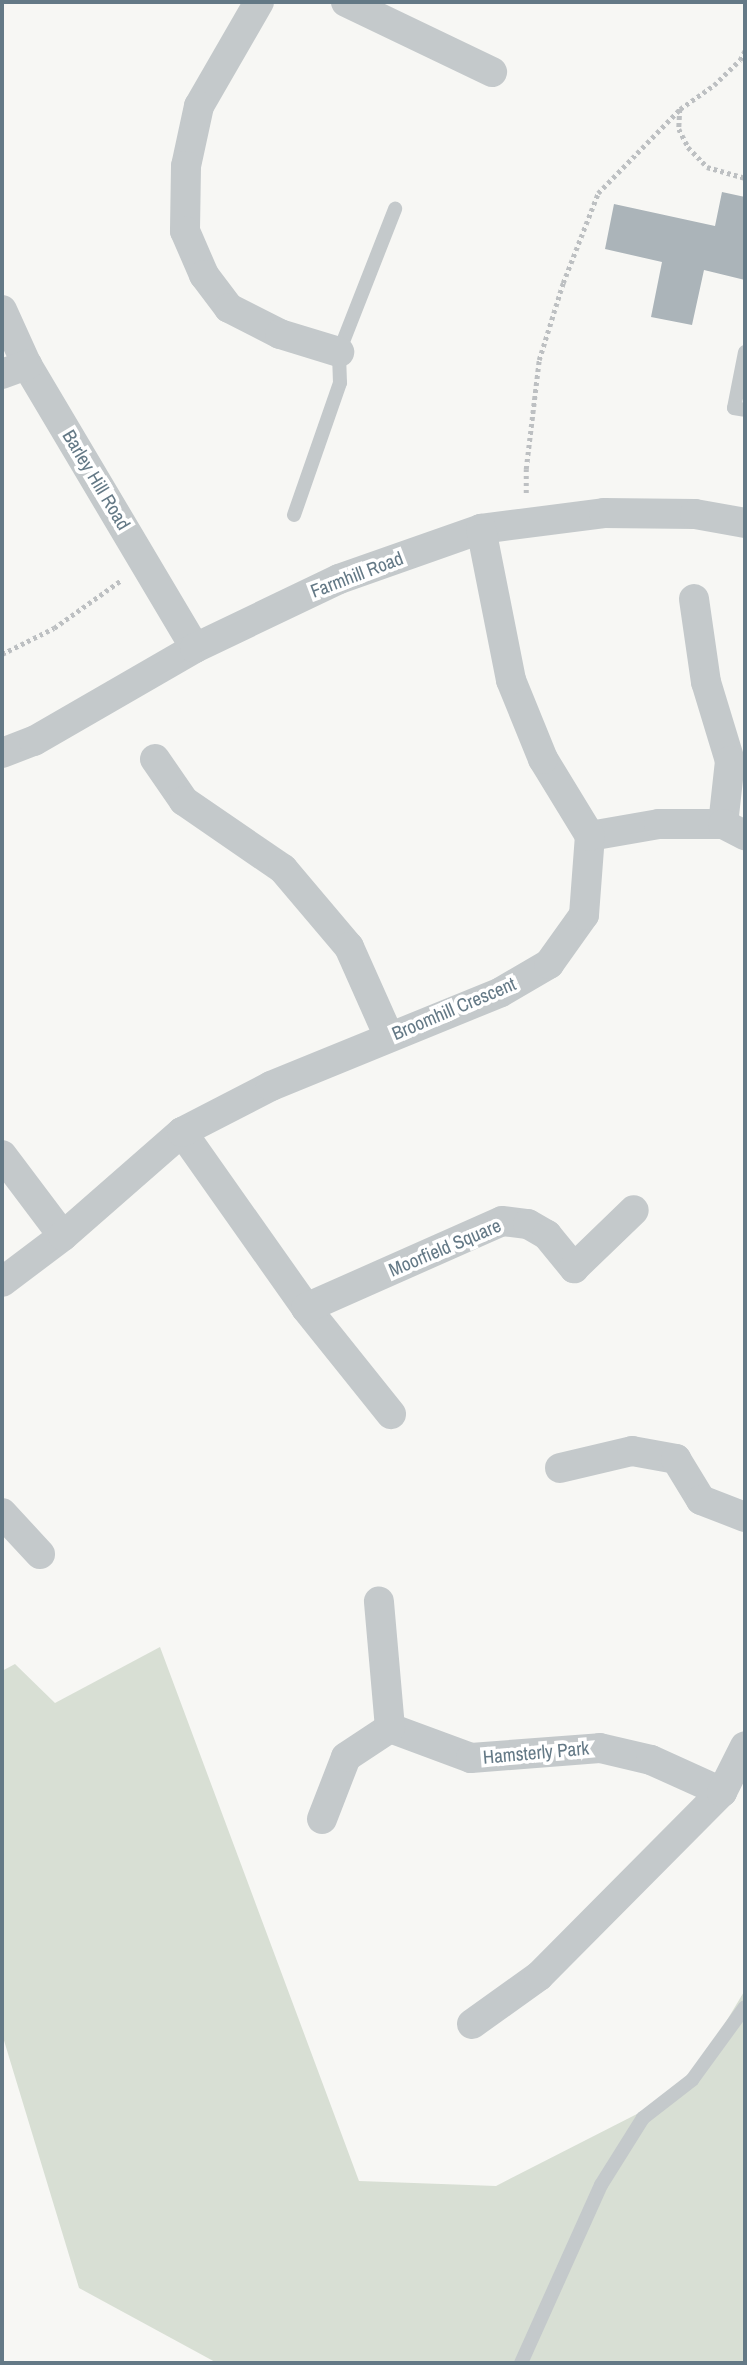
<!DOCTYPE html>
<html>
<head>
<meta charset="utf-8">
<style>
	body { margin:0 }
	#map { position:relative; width:747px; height:2365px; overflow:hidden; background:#f7f7f4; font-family:"Archivo Narrow",sans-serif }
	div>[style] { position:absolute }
	.green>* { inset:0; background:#d8dfd4 }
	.building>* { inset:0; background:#abb4b9 }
	.path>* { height:4.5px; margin-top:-2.25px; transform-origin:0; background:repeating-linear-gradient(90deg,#bdc0c2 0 3.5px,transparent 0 7px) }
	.service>* { height:14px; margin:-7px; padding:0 7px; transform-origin:7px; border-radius:7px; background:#c4c9cb }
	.minor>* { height:30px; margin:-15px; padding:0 15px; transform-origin:15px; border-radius:15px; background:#c4c9cb }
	span { translate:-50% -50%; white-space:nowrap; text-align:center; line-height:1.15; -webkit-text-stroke:7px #fff; paint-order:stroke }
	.street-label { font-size:19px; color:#647986 }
	.frame { position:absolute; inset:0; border:4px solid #647986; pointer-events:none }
</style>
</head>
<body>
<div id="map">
	<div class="green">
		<div style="clip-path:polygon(160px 1647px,359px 2181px,496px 2186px,686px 2089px,745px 1990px,745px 2363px,217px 2363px,79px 2288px,2px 2034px,2px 1671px,15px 1664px,55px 1703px)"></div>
	</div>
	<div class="building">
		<div style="clip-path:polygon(722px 192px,745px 197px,745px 280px,704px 270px,692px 325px,651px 317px,662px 262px,605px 249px,614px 204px,715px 226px)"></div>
	</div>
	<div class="path">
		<div style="left:680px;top:109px;width:20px;rotate:93deg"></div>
		<div style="left:679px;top:129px;width:20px;rotate:63deg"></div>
		<div style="left:688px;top:147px;width:28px;rotate:46deg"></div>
		<div style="left:707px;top:167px;width:40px;rotate:16deg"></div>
		<div style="left:526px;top:493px;width:24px;rotate:-90deg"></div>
		<div style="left:526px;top:469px;width:110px;rotate:-83.2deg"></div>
		<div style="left:539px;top:360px;width:81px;rotate:-72.7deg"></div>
		<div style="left:563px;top:283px;width:97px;rotate:-68.7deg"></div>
		<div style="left:598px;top:193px;width:117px;rotate:-45.7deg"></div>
		<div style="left:680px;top:109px;width:42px;rotate:-35.2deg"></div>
		<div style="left:714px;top:85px;width:36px;rotate:-44deg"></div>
		<div style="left:740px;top:60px;width:11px;rotate:-63deg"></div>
		<div style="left:2px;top:654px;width:58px;rotate:-26.6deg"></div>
		<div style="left:54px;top:628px;width:81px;rotate:-35.5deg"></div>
	</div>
	<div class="service">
		<div style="left:745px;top:352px;width:57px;rotate:101.1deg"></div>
		<div style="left:734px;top:408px;width:11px;rotate:10deg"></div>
		<div style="left:294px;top:515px;width:140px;rotate:-70.8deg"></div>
		<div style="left:340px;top:383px;width:31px;rotate:-92deg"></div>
		<div style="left:339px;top:352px;width:154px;rotate:-68.6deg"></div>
		<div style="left:521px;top:2363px;width:195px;rotate:-65.8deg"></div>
		<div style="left:601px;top:2185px;width:79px;rotate:-57.9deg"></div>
		<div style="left:643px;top:2118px;width:62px;rotate:-37.8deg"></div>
		<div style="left:692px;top:2080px;width:90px;rotate:-54deg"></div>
	</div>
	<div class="minor">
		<div style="left:259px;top:2px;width:120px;rotate:120deg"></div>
		<div style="left:199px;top:106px;width:61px;rotate:102.2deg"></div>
		<div style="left:186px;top:166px;width:65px;rotate:90.9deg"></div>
		<div style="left:185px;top:231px;width:48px;rotate:66.6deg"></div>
		<div style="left:204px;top:275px;width:41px;rotate:52.9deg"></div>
		<div style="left:229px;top:308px;width:57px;rotate:27deg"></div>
		<div style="left:280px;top:334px;width:62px;rotate:17deg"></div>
		<div style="left:346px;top:2px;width:162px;rotate:25.6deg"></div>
		<div style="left:2px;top:310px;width:60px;rotate:65.6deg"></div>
		<div style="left:27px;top:365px;width:329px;rotate:59.3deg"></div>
		<div style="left:2px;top:374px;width:27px;rotate:-20deg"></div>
		<div style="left:694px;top:599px;width:84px;rotate:81.8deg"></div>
		<div style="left:706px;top:682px;width:83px;rotate:73.1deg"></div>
		<div style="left:730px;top:761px;width:63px;rotate:96.3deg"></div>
		<div style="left:2px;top:753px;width:34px;rotate:-21deg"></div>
		<div style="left:34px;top:741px;width:186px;rotate:-30deg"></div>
		<div style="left:195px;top:648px;width:160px;rotate:-25.6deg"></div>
		<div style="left:339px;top:579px;width:151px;rotate:-19.4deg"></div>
		<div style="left:481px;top:529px;width:124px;rotate:-7.4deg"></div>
		<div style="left:604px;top:513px;width:91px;rotate:0.6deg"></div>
		<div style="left:695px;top:514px;width:51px;rotate:10.2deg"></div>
		<div style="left:155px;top:759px;width:51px;rotate:55.4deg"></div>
		<div style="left:184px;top:801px;width:120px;rotate:34.5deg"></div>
		<div style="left:283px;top:869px;width:102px;rotate:49.8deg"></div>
		<div style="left:349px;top:947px;width:98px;rotate:66deg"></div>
		<div style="left:590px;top:836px;width:70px;rotate:-9.9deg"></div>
		<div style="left:659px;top:824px;width:64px"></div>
		<div style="left:723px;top:824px;width:25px;rotate:27deg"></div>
		<div style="left:182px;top:1132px;width:215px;rotate:54.8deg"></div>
		<div style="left:306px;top:1308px;width:136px;rotate:51.3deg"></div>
		<div style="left:2px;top:1155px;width:101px;rotate:53deg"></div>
		<div style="left:2px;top:1282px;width:76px;rotate:-37deg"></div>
		<div style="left:63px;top:1236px;width:158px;rotate:-41.2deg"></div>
		<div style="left:182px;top:1132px;width:100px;rotate:-27.3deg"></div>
		<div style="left:271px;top:1086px;width:248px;rotate:-22.2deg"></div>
		<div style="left:501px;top:992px;width:56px;rotate:-30.3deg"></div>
		<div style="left:549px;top:964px;width:60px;rotate:-54.5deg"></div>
		<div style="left:584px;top:915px;width:79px;rotate:-85.7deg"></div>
		<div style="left:590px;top:836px;width:90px;rotate:-121.4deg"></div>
		<div style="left:543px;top:759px;width:85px;rotate:-112.1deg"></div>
		<div style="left:511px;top:680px;width:154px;rotate:-101.2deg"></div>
		<div style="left:306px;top:1308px;width:214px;rotate:-23.9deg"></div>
		<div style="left:502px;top:1221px;width:26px;rotate:7deg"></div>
		<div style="left:528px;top:1224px;width:22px;rotate:30deg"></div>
		<div style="left:547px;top:1235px;width:43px;rotate:50.7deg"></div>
		<div style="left:574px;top:1268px;width:83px;rotate:-44deg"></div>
		<div style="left:560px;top:1468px;width:74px;rotate:-13.3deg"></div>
		<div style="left:632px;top:1451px;width:45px;rotate:10.3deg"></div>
		<div style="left:676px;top:1459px;width:48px;rotate:58.6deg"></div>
		<div style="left:701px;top:1500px;width:47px;rotate:21.1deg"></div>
		<div style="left:2px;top:1513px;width:56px;rotate:47.2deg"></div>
		<div style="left:390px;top:1728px;width:86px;rotate:20.3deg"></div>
		<div style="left:471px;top:1758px;width:129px;rotate:-4.4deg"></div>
		<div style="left:600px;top:1748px;width:52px;rotate:13.2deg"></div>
		<div style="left:651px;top:1760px;width:78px;rotate:24.3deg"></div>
		<div style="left:322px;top:1819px;width:66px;rotate:-68.8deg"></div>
		<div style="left:346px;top:1757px;width:53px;rotate:-33.4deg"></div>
		<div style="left:390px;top:1728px;width:127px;rotate:-95deg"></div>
		<div style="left:472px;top:2024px;width:82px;rotate:-35.6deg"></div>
		<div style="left:539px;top:1976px;width:260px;rotate:-45.2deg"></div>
		<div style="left:722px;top:1792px;width:51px;rotate:-63.4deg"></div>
	</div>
	<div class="street-label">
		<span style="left:96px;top:480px;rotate:59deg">Barley Hill Road</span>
		<span style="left:357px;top:575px;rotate:-21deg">Farmhill Road</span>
		<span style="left:454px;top:1009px;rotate:-23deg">Broomhill Crescent</span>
		<span style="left:445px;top:1248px;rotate:-23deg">Moorfield Square</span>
		<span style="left:536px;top:1753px;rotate:-5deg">Hamsterly Park</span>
	</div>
	<div class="frame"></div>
</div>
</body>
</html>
